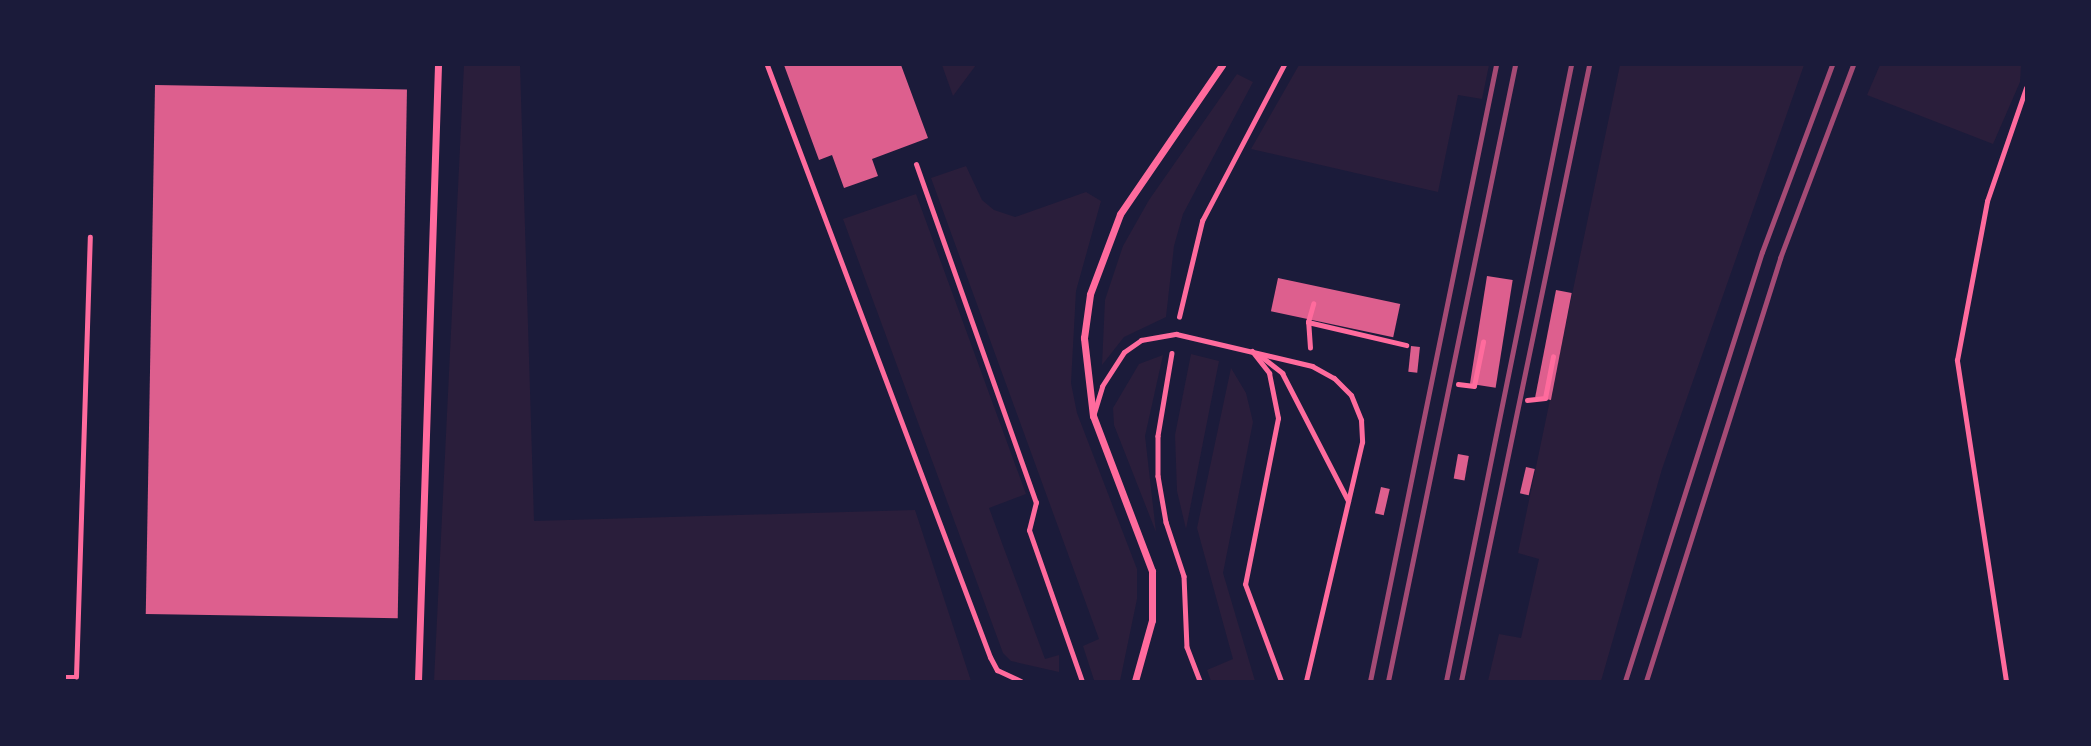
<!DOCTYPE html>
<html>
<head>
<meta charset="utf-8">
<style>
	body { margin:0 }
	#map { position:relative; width:2091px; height:746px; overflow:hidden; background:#1b1b3a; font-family:Figtree,sans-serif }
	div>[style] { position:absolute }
	.green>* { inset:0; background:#2a1e3b }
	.building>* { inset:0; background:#dd5f8e; transform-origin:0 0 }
	.path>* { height:4.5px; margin:-2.25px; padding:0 2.25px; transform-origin:2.25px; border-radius:2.25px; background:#ff6b9d }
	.service>* { height:5px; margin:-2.5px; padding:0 2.5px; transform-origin:2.5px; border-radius:2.5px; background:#ff6b9d }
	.minor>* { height:7px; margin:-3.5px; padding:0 3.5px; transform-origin:3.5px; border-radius:3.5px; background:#ff6b9d }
	.rail>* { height:5px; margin:-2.5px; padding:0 2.5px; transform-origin:2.5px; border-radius:2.5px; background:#a44b75 }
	span { translate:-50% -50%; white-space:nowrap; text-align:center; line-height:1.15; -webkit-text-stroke:5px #1b1b3a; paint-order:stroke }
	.frame { position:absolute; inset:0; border:66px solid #1b1b3a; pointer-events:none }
</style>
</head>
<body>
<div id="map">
	<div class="green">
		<div style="clip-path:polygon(464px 65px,520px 65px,534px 521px,915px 510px,971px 681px,434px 681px)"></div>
		<div style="clip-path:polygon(942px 65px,976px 65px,953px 96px)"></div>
		<div style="clip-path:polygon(1299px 65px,1489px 65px,1482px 99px,1458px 95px,1438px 192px,1251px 149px)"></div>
		<div style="clip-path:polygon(1620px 65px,1804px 65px,1662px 469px,1601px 681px,1488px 681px,1499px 634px,1521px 638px,1539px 559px,1518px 553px)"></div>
		<div style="clip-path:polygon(1880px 65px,2021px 65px,2020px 82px,1993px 144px,1867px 95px)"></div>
		<div style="clip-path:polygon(1237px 74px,1253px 82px,1183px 214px,1174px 246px,1166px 317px,1124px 337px,1102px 365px,1105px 300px,1123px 246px,1149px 200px)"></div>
		<div style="clip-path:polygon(966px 166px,982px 200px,994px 210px,1015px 217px,1086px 192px,1101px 201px,1076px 291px,1071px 383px,1077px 413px,1137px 569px,1137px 599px,1120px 681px,1094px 680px,1083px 646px,1099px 639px,931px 178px)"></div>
		<div style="clip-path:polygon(916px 194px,1026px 494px,989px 508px,1045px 659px,1059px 655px,1059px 672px,1011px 661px,1003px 653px,843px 219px)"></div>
		<div style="clip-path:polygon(1191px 354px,1219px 361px,1186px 529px,1177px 491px,1175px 435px)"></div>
		<div style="clip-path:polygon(1163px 355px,1145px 436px,1156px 532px,1114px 425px,1113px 408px,1139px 364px)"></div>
		<div style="clip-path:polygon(1231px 368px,1246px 393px,1253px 422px,1223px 573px,1255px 681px,1211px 681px,1207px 670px,1233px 659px,1197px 528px)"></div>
	</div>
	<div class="building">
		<div style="clip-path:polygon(784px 65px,901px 65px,928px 138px,872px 159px,878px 176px,844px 188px,832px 155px,819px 160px)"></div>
		<div style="left:155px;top:85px;width:252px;height:529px;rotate:1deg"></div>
		<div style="left:1487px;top:276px;width:26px;height:109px;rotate:9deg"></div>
		<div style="left:1278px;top:278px;width:125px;height:34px;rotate:12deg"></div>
		<div style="left:1556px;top:290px;width:16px;height:109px;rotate:11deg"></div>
		<div style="left:1411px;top:346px;width:9px;height:26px;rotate:6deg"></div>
		<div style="left:1458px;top:454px;width:11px;height:25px;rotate:10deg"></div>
		<div style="left:1526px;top:467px;width:9px;height:27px;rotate:13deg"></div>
		<div style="left:1381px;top:487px;width:9px;height:27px;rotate:13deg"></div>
	</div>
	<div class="path">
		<div style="left:1179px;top:317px;width:99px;rotate:-76.5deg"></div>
		<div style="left:1202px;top:221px;width:176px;rotate:-62.3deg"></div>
		<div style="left:1308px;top:322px;width:101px;rotate:13.2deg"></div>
		<div style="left:1310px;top:348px;width:26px;rotate:-94deg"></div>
		<div style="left:1308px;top:322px;width:19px;rotate:-74deg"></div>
		<div style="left:1172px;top:353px;width:84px;rotate:99.6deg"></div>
		<div style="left:1158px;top:436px;width:40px;rotate:90deg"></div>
		<div style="left:1158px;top:476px;width:47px;rotate:80.1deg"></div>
		<div style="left:1166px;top:522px;width:57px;rotate:71.6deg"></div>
		<div style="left:1184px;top:576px;width:71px;rotate:87.6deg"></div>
		<div style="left:1187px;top:647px;width:36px;rotate:69deg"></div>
		<div style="left:1458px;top:384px;width:16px;rotate:7deg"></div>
		<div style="left:1474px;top:386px;width:45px;rotate:-78.4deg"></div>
		<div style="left:1527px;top:400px;width:18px;rotate:-6deg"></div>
		<div style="left:1545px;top:398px;width:42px;rotate:-79deg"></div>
		<div style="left:65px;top:677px;width:11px"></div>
		<div style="left:76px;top:677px;width:440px;rotate:-88.2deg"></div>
	</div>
	<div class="service">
		<div style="left:767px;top:65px;width:633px;rotate:69.36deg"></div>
		<div style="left:990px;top:657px;width:15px;rotate:62deg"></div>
		<div style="left:997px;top:670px;width:26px;rotate:25deg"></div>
		<div style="left:916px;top:164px;width:359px;rotate:70.5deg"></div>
		<div style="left:1036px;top:502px;width:29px;rotate:104deg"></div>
		<div style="left:1029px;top:530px;width:160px;rotate:70.7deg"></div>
		<div style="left:1252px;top:351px;width:28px;rotate:52deg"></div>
		<div style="left:1269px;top:373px;width:46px;rotate:78.7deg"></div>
		<div style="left:1278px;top:418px;width:169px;rotate:101.2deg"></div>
		<div style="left:1245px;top:584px;width:103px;rotate:69.6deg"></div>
		<div style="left:1258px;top:354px;width:31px;rotate:38deg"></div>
		<div style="left:1282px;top:373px;width:144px;rotate:62.7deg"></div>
		<div style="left:1094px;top:413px;width:28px;rotate:-73deg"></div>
		<div style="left:1102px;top:386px;width:40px;rotate:-57.1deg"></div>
		<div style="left:1124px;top:352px;width:21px;rotate:-35deg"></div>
		<div style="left:1141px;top:340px;width:36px;rotate:-10deg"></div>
		<div style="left:1176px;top:334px;width:140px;rotate:13.2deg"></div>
		<div style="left:1312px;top:366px;width:25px;rotate:29deg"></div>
		<div style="left:1334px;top:378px;width:24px;rotate:45deg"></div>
		<div style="left:1351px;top:395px;width:27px;rotate:68deg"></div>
		<div style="left:1361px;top:420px;width:22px;rotate:87deg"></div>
		<div style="left:1362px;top:442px;width:245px;rotate:103.2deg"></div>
		<div style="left:2006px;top:681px;width:325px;rotate:-98.7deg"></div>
		<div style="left:1957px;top:360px;width:162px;rotate:-79.3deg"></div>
		<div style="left:1987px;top:201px;width:120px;rotate:-71deg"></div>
	</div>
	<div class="minor">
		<div style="left:418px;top:681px;width:616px;rotate:-88.14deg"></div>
		<div style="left:1135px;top:681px;width:63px;rotate:-74.4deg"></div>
		<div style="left:1152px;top:620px;width:49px;rotate:-90deg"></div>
		<div style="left:1152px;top:571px;width:166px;rotate:-110.8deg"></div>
		<div style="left:1093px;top:416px;width:79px;rotate:-96.6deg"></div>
		<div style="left:1084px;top:338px;width:44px;rotate:-82.2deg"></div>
		<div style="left:1090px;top:294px;width:85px;rotate:-69.4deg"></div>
		<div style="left:1120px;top:214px;width:181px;rotate:-55.6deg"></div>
	</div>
	<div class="rail">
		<div style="left:1370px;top:681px;width:629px;rotate:-78.44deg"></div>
		<div style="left:1388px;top:681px;width:629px;rotate:-78.35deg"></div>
		<div style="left:1446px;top:681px;width:629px;rotate:-78.53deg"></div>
		<div style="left:1461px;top:681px;width:629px;rotate:-78.26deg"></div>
		<div style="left:1625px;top:681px;width:450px;rotate:-72.3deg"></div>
		<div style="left:1762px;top:252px;width:200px;rotate:-69.5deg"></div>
		<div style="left:1646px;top:681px;width:444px;rotate:-72.4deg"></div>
		<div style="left:1780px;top:258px;width:206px;rotate:-69.3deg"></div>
	</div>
	<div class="frame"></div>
</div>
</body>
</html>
